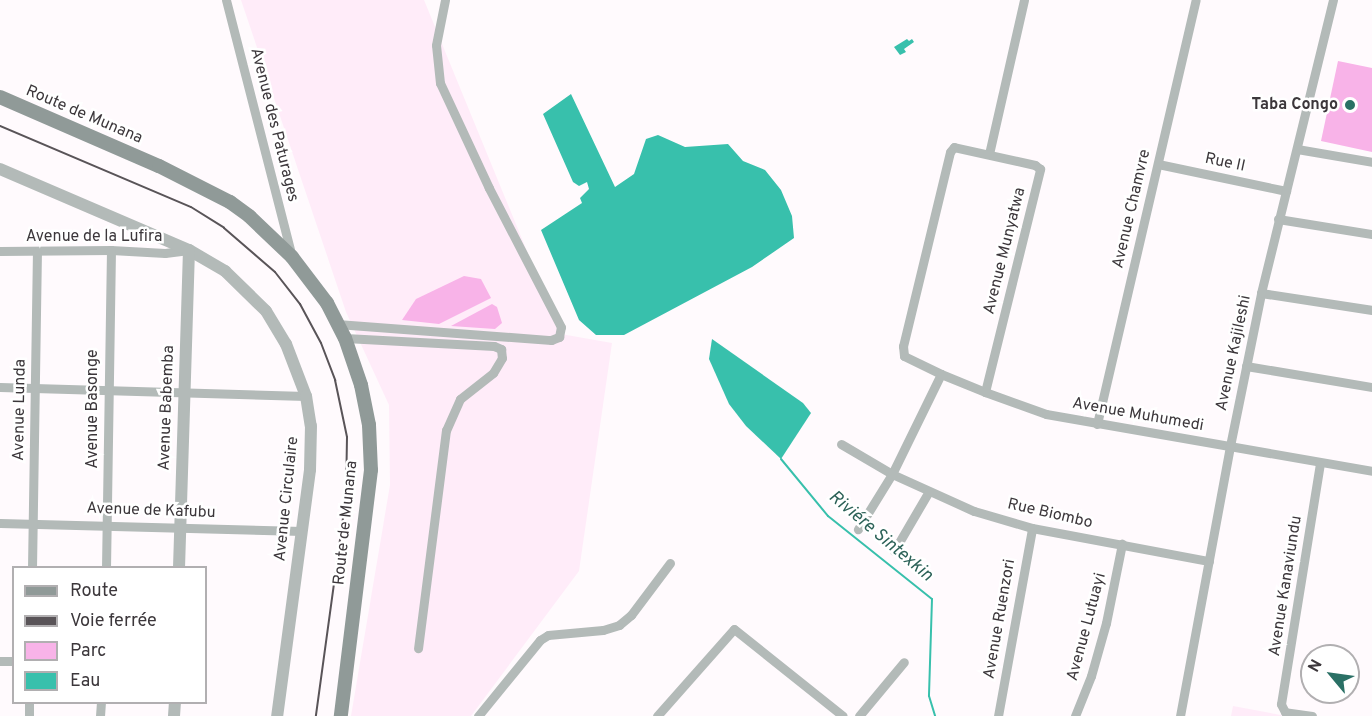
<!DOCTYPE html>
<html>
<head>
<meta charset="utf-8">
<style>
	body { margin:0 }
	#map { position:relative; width:1372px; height:716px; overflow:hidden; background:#fffafd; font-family:Overpass,sans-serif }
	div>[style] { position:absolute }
	.built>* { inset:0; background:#ffecf9 }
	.green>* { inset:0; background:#f8b3e8 }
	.water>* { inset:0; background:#38c0ac }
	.stream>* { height:2px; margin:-1px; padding:0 1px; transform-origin:1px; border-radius:1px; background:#38c0ac }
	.minor>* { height:9px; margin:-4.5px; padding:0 4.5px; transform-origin:4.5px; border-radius:4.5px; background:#b3bab8 }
	.tertiary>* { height:12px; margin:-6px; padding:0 6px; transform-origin:6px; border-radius:6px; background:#b3bab8 }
	.secondary>* { height:14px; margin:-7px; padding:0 7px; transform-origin:7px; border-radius:7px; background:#909a98 }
	.rail>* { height:2px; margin:-1px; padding:0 1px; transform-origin:1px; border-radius:1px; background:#595458 }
	.dots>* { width:16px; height:16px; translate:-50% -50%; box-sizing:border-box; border:3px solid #fff; border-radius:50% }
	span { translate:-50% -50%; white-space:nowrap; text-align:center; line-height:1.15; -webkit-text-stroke:5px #fff; paint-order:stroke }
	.poi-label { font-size:16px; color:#3c373b; font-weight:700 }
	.right { translate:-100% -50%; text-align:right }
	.street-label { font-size:16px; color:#3c373b }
	.water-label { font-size:18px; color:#2c6258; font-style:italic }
	.legend { position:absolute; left:12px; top:566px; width:195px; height:138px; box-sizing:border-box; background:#fff; border:2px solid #b1afb1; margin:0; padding:8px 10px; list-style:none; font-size:18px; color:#3c373b }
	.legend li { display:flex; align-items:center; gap:12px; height:30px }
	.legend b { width:30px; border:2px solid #b1afb1 }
	.north { position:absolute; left:1300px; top:644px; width:60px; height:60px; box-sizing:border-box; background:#fff; border:2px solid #b1afb1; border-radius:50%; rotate:299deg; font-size:16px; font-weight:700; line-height:24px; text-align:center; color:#3c373b }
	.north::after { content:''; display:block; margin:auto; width:21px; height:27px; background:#2a7065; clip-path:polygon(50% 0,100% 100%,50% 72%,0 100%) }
</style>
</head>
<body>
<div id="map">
	<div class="built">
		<div style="clip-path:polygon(241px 0,424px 0,561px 334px,612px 343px,579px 571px,471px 716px,351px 716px,390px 485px,389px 405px,346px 312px)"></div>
		<div style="clip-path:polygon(1233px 706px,1286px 716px,1231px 716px)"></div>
	</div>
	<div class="green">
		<div style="clip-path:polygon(1338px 61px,1372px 68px,1372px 152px,1321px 141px)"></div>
		<div style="clip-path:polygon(464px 276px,481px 279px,491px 298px,439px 324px,402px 320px,416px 299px)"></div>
		<div style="clip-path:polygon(492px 304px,497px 307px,502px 323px,495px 329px,451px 326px)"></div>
	</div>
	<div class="water">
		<div style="clip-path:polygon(907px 39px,909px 41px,912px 39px,914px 42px,904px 49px,906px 52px,900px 55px,894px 47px)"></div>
		<div style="clip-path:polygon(571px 94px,615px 187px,634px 174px,646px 139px,658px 135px,685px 147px,728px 144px,743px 161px,765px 170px,781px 190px,792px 216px,794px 238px,752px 267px,624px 335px,596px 335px,579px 320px,541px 230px,582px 203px,580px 198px,589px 189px,587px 182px,579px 186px,573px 182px,543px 114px)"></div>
		<div style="clip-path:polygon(712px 339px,803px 403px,811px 413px,781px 459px,746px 426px,729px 404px,709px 359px)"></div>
	</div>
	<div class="stream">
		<div style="left:781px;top:459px;width:74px;rotate:50.5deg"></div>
		<div style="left:828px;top:516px;width:133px;rotate:38.6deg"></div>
		<div style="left:932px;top:599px;width:97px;rotate:91.8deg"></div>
		<div style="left:929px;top:696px;width:21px;rotate:73deg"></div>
	</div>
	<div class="minor">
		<div style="left:226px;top:0;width:262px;rotate:75.6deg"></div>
		<div style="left:1297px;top:149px;width:76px;rotate:9.8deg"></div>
		<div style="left:989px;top:154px;width:158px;rotate:-77.2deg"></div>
		<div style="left:1158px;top:164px;width:131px;rotate:11.9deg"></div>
		<div style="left:1278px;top:219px;width:95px;rotate:9.1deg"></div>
		<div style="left:0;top:251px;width:111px;rotate:-0.5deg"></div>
		<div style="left:111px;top:250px;width:54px;rotate:3.2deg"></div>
		<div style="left:165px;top:253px;width:24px;rotate:-7deg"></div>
		<div style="left:1261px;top:293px;width:112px;rotate:8.7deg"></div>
		<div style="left:337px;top:324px;width:215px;rotate:4.3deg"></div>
		<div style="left:551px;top:340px;width:9px;rotate:-21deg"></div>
		<div style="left:559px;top:337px;width:10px;rotate:-79deg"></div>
		<div style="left:561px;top:327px;width:157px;rotate:-117.4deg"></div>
		<div style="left:489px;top:188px;width:116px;rotate:-115deg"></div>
		<div style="left:440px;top:83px;width:38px;rotate:-96deg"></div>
		<div style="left:436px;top:45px;width:46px;rotate:-78.7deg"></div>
		<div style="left:345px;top:338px;width:149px;rotate:3.1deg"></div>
		<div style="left:494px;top:346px;width:8px;rotate:23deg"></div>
		<div style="left:501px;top:349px;width:9px;rotate:84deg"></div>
		<div style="left:502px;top:358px;width:17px;rotate:121deg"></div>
		<div style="left:493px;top:373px;width:42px;rotate:141.8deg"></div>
		<div style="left:460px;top:399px;width:34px;rotate:114deg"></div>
		<div style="left:446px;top:430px;width:220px;rotate:97.3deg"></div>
		<div style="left:1246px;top:366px;width:128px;rotate:9.5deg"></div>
		<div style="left:941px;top:374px;width:111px;rotate:116.1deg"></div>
		<div style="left:892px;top:474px;width:90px;rotate:24.3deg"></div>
		<div style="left:974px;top:511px;width:60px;rotate:16.3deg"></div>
		<div style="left:1032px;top:528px;width:180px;rotate:10.6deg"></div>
		<div style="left:0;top:387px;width:306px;rotate:1.7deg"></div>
		<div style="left:985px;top:392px;width:230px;rotate:-76.1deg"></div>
		<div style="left:1040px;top:169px;width:6px;rotate:-141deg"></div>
		<div style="left:1035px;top:165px;width:83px;rotate:-167.5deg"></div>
		<div style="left:954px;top:147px;width:6px;rotate:129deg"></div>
		<div style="left:950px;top:152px;width:200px;rotate:103.6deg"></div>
		<div style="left:903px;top:346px;width:10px;rotate:84deg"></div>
		<div style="left:904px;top:356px;width:41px;rotate:25.9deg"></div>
		<div style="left:941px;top:374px;width:48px;rotate:22.2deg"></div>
		<div style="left:985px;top:392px;width:65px;rotate:19.8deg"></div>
		<div style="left:1046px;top:414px;width:331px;rotate:9.9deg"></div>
		<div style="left:1097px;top:424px;width:435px;rotate:-76.9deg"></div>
		<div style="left:841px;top:444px;width:59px;rotate:30.5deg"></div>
		<div style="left:892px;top:474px;width:65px;rotate:121.7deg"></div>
		<div style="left:0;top:523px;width:302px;rotate:1.5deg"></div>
		<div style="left:894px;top:551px;width:69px;rotate:-59.7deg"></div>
		<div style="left:32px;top:568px;width:316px;rotate:-89.1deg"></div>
		<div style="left:106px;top:568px;width:318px;rotate:-89.1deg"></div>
		<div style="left:0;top:661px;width:14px"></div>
		<div style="left:29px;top:716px;width:14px;rotate:-90deg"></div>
		<div style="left:100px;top:716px;width:14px;rotate:-86deg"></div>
		<div style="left:478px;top:716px;width:98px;rotate:-50.8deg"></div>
		<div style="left:540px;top:640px;width:9px;rotate:-32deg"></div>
		<div style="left:548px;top:635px;width:55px;rotate:-5.2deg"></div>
		<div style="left:603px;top:630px;width:17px;rotate:-17deg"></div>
		<div style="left:619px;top:625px;width:16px;rotate:-40deg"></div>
		<div style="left:631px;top:615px;width:65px;rotate:-53.1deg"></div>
		<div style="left:657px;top:716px;width:116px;rotate:-48.5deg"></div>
		<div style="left:734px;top:629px;width:139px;rotate:38.6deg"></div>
		<div style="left:859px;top:716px;width:70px;rotate:-50.2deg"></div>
		<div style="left:998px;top:716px;width:191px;rotate:-79.7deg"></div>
		<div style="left:1075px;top:716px;width:43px;rotate:-68.2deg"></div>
		<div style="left:1091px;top:676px;width:55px;rotate:-74.2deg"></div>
		<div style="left:1106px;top:623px;width:81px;rotate:-78.6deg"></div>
		<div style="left:1180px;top:716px;width:275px;rotate:-79.5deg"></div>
		<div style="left:1230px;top:446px;width:156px;rotate:-78.5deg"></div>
		<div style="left:1261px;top:293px;width:302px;rotate:-76.2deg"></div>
		<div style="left:1312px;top:716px;width:27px;rotate:-172deg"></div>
		<div style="left:1285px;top:712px;width:9px;rotate:-117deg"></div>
		<div style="left:1281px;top:704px;width:243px;rotate:-80.8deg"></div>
	</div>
	<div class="tertiary">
		<div style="left:0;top:169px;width:206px;rotate:23.2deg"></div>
		<div style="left:189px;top:250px;width:42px;rotate:30.3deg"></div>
		<div style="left:225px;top:271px;width:57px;rotate:44.3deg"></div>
		<div style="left:266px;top:311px;width:39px;rotate:59deg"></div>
		<div style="left:286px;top:344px;width:56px;rotate:69deg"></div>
		<div style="left:306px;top:396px;width:30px;rotate:81deg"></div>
		<div style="left:311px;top:426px;width:44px;rotate:91.3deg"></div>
		<div style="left:310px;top:470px;width:248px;rotate:97.6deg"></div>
		<div style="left:179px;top:568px;width:318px;rotate:-88.2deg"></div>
		<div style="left:174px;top:716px;width:14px;rotate:-86deg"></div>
	</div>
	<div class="secondary">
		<div style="left:0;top:97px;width:173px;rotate:23.5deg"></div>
		<div style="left:159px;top:166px;width:80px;rotate:26.9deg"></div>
		<div style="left:230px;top:202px;width:24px;rotate:36deg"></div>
		<div style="left:249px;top:216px;width:59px;rotate:43.6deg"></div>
		<div style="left:292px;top:257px;width:58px;rotate:52.7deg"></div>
		<div style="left:327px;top:303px;width:39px;rotate:63deg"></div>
		<div style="left:345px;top:338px;width:50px;rotate:71.2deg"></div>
		<div style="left:361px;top:385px;width:41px;rotate:78.7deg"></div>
		<div style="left:369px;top:425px;width:45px;rotate:87.5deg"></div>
		<div style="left:371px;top:470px;width:248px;rotate:97deg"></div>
	</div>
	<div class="rail">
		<div style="left:0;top:126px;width:207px;rotate:23deg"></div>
		<div style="left:191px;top:207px;width:39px;rotate:32deg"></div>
		<div style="left:224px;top:228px;width:67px;rotate:40.8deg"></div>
		<div style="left:275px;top:272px;width:41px;rotate:52deg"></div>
		<div style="left:300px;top:304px;width:44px;rotate:61.7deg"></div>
		<div style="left:321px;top:343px;width:40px;rotate:69deg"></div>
		<div style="left:335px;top:380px;width:58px;rotate:78.1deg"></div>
		<div style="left:347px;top:437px;width:59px;rotate:91deg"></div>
		<div style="left:346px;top:496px;width:222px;rotate:97.8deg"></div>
	</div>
	<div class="dots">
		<div style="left:1350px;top:105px;background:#2a7065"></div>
	</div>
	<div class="poi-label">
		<span class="right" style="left:1338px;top:105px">Taba Congo</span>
	</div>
	<div class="street-label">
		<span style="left:84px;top:115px;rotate:23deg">Route de Munana</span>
		<span style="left:274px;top:125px;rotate:76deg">Avenue des Paturages</span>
		<span style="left:1225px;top:163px;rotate:12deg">Rue II</span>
		<span style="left:1132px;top:209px;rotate:-77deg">Avenue Chamvre</span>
		<span style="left:94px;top:237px">Avenue de la Lufira</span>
		<span style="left:1005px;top:251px;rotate:-76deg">Avenue Munyatwa</span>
		<span style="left:1234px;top:353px;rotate:-78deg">Avenue Kajileshi</span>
		<span style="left:167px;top:408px;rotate:-88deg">Avenue Babemba</span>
		<span style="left:93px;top:409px;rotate:-90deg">Avenue Basonge</span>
		<span style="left:20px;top:410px;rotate:-89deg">Avenue Lunda</span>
		<span style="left:1138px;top:415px;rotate:10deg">Avenue Muhumedi</span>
		<span style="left:287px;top:499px;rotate:-84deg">Avenue Circulaire</span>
		<span style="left:151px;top:511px;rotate:2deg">Avenue de Kafubu</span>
		<span style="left:1050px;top:514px;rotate:13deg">Rue Biombo</span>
		<span style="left:346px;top:523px;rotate:-84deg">Route de Munana</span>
		<span style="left:1286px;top:586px;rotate:-81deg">Avenue Kanaviundu</span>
		<span style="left:1000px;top:619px;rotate:-80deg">Avenue Ruenzori</span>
		<span style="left:1087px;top:627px;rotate:-75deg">Avenue Lutuayi</span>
	</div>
	<div class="water-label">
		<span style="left:880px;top:537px;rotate:40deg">Riviére Sintexkin</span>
	</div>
	<ul class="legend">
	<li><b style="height:8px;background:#909a98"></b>Route</li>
	<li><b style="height:8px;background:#595458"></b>Voie ferrée</li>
	<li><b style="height:16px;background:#f8b3e8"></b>Parc</li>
	<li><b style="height:16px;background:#38c0ac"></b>Eau</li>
	</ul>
	<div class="north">N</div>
</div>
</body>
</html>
